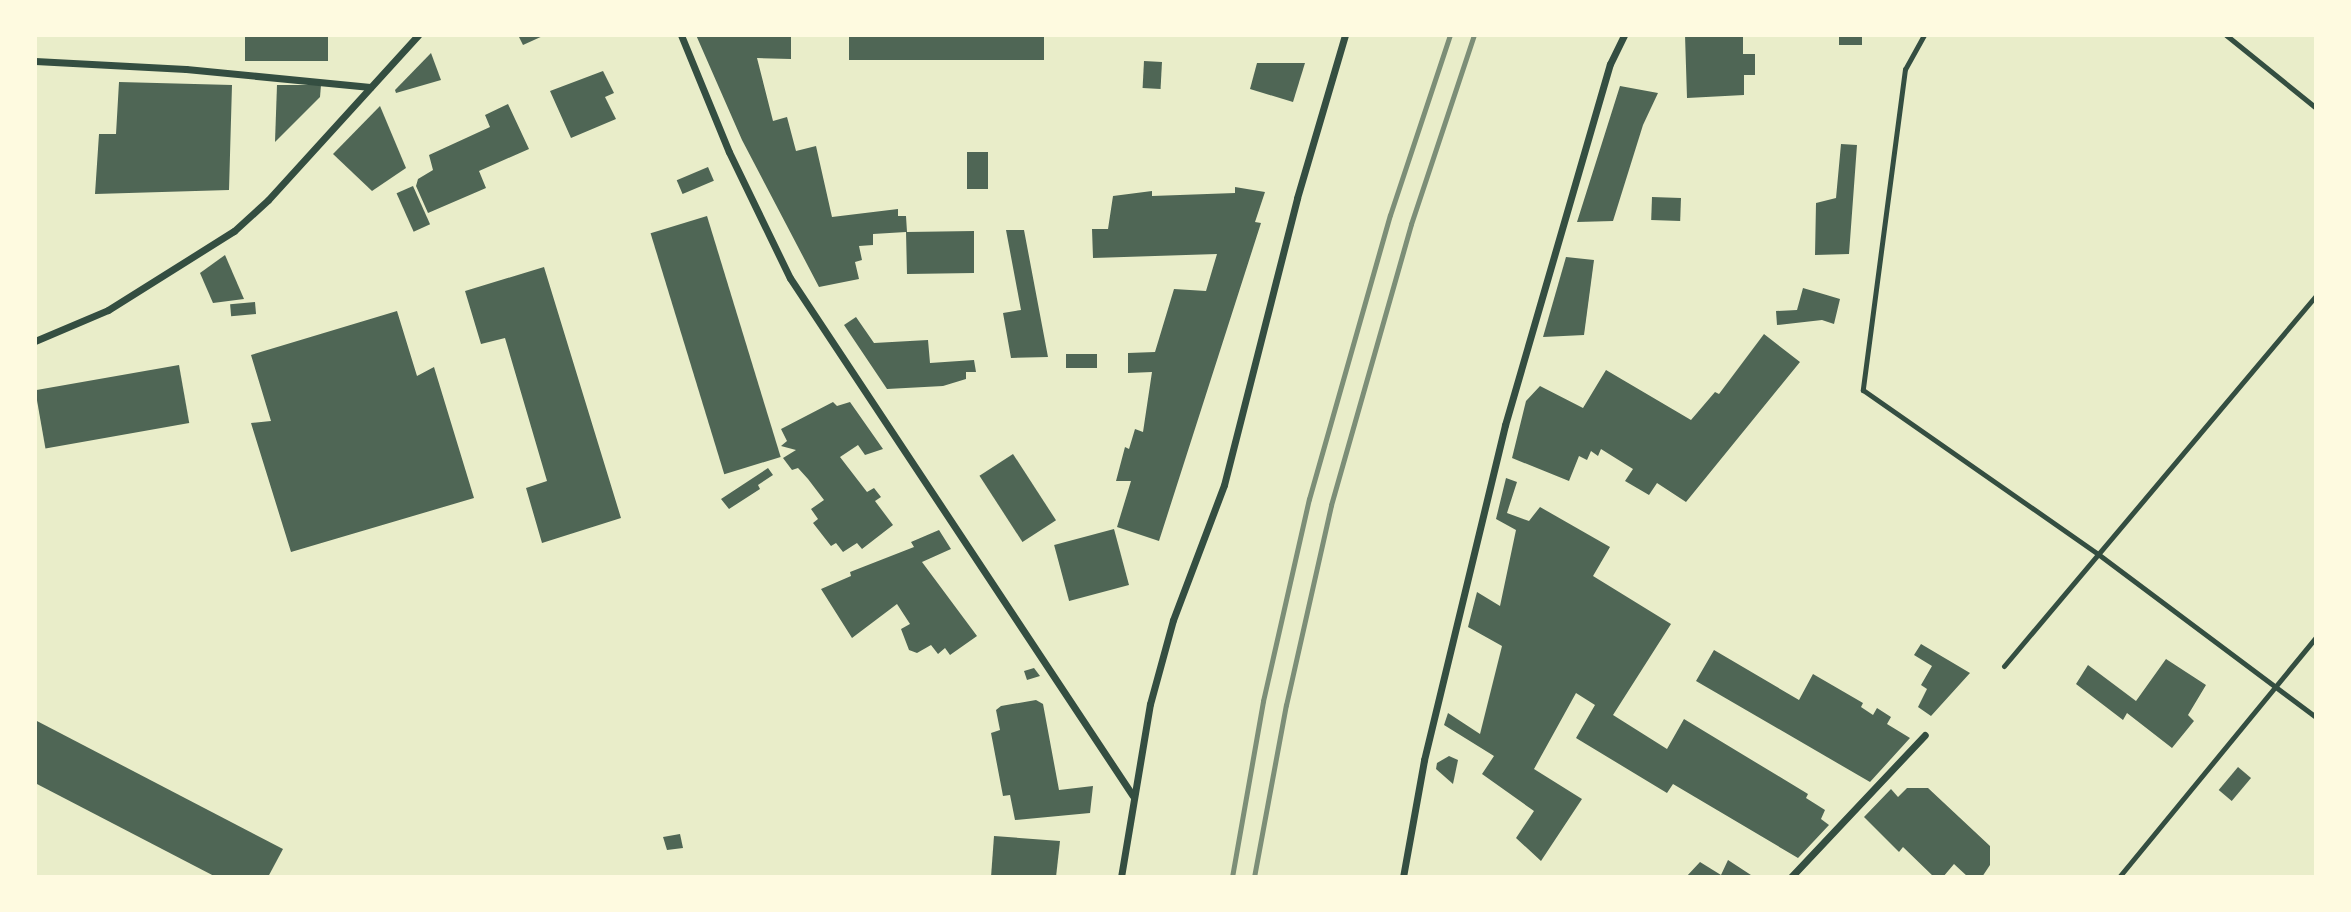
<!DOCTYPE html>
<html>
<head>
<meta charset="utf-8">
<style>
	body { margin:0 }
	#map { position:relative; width:2351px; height:912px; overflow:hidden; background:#e9edc9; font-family:Merriweather,serif }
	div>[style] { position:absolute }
	.building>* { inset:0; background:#4f6655; transform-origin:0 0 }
	.service>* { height:5px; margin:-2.5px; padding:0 2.5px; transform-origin:2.5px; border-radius:2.5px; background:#344e41 }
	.minor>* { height:7px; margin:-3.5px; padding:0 3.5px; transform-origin:3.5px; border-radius:3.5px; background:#344e41 }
	.rail>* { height:5px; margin:-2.5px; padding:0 2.5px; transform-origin:2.5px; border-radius:2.5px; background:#7c8e77 }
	span { translate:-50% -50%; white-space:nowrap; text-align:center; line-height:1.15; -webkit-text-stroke:7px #fefae0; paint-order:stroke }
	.frame { position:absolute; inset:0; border:37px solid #fefae0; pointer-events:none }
</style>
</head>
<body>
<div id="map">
	<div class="building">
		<div style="left:245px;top:35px;width:83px;height:26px"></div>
		<div style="clip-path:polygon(518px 35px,545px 35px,523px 45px)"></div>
		<div style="clip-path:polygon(696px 35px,791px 35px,791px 59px,757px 58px,773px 121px,787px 117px,796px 151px,816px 146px,832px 217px,898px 209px,898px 216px,906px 216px,907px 232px,974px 231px,974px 273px,907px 274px,906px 232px,873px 234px,873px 245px,859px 246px,862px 260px,855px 262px,859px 279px,819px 287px,742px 140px)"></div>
		<div style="left:849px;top:35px;width:195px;height:25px"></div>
		<div style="clip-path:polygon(1685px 35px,1743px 35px,1743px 54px,1755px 54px,1755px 75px,1744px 75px,1744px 95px,1687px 98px)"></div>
		<div style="left:1839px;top:35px;width:23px;height:10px"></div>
		<div style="clip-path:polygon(431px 53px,441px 80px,396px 93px,395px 90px)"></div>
		<div style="left:1144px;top:61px;width:18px;height:27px;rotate:3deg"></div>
		<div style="clip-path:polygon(1257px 63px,1305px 63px,1293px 102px,1250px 89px)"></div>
		<div style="clip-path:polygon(603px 71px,614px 93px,605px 97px,616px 119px,571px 138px,550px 91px)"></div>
		<div style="clip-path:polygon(119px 82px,232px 85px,229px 190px,95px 194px,99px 134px,116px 134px)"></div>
		<div style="clip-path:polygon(277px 85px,321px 85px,320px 97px,275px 142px)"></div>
		<div style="clip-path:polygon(1620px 86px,1658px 93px,1643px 125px,1613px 221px,1577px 222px)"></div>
		<div style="clip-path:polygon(508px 104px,529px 149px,479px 171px,486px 188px,428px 213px,416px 186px,418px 179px,433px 170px,429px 155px,490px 127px,485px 115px)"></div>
		<div style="clip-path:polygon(380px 106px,406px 168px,372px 191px,333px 154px)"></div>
		<div style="clip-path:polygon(1841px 144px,1857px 145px,1849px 254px,1815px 255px,1816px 203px,1836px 198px)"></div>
		<div style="left:967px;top:152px;width:21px;height:37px"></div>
		<div style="left:708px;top:167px;width:15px;height:34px;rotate:67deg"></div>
		<div style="left:413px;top:186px;width:42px;height:18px;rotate:66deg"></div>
		<div style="clip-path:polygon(1235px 187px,1265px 192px,1255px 222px,1261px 223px,1159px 541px,1117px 527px,1131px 481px,1116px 481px,1125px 447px,1129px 449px,1135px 429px,1143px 432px,1152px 372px,1128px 373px,1128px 353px,1155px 352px,1174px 289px,1206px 291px,1217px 254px,1093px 258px,1092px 229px,1108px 229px,1113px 196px,1152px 191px,1152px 196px,1235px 193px)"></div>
		<div style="left:1652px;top:197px;width:29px;height:23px;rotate:2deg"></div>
		<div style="left:707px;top:216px;width:252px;height:59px;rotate:73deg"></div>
		<div style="clip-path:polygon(1006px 230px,1024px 230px,1048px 357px,1011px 358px,1003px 313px,1021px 310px)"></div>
		<div style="clip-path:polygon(225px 255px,244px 299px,213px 303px,200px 273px)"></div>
		<div style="clip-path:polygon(1566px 257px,1594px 260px,1584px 335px,1543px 337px)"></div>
		<div style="clip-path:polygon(544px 267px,621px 518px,542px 543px,526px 488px,547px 481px,505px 338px,481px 344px,465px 291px)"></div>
		<div style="clip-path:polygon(1803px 288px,1840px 299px,1834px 324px,1822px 320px,1777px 325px,1776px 311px,1797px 310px)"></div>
		<div style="left:255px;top:302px;width:12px;height:25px;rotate:85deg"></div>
		<div style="clip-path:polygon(397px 311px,417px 376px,434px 367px,474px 498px,291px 552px,251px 423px,271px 421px,251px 355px)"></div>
		<div style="clip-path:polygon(856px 317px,874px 343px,928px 340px,930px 363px,974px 360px,976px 372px,966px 372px,966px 379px,943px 386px,887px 389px,844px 325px)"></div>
		<div style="clip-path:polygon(1764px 334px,1800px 362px,1686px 502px,1657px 483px,1649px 495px,1625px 481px,1633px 469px,1601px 449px,1598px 456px,1591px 451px,1587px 460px,1579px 456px,1569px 481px,1512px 458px,1526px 401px,1540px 386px,1583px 408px,1606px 370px,1691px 420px,1715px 392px,1719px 394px)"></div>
		<div style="left:1097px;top:354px;width:14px;height:31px;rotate:90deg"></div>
		<div style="left:179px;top:365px;width:59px;height:146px;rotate:80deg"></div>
		<div style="clip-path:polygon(833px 402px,837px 406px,850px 402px,883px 449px,865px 455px,858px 445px,840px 457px,867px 492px,874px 488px,881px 497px,875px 501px,893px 525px,862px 549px,857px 543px,843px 552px,836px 543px,831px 546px,813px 523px,818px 519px,811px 509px,824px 500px,808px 479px,798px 468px,792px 470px,783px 458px,796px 450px,781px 446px,787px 441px,781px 429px)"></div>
		<div style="left:1013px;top:454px;width:79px;height:40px;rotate:57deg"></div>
		<div style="clip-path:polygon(768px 468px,773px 475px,758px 485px,760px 489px,729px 509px,721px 499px)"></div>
		<div style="clip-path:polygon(1506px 478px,1517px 482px,1507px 513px,1529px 521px,1540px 507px,1610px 547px,1593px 576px,1671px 624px,1613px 715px,1667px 749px,1684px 719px,1808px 794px,1806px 798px,1825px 810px,1821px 819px,1829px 825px,1798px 858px,1673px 784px,1667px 793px,1576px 738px,1595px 705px,1576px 693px,1534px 769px,1582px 799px,1541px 861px,1516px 838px,1534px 811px,1482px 774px,1494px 756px,1444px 725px,1448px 713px,1480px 734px,1502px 646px,1468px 627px,1477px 592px,1500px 606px,1516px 530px,1496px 519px)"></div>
		<div style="left:1114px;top:529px;width:58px;height:62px;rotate:75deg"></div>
		<div style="clip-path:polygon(939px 530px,951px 549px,922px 562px,977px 636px,950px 655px,945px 648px,938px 654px,931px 645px,917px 653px,909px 650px,901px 629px,910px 624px,897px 604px,852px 638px,821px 589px,851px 576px,850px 572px,914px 547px,911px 542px)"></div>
		<div style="clip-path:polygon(1921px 644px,1970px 673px,1931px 716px,1918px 707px,1927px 689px,1921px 685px,1932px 666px,1914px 655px)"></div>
		<div style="clip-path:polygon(1714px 650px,1799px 700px,1813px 674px,1863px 703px,1861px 707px,1873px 715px,1877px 708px,1891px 717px,1887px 724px,1910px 738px,1870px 782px,1696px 681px)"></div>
		<div style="clip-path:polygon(2166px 659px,2206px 685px,2188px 715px,2194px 721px,2172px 748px,2127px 713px,2123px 720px,2076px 684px,2088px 665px,2136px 701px)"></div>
		<div style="clip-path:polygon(1034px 668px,1040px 676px,1027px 680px,1024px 671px)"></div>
		<div style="clip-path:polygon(1036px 700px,1043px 704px,1059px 790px,1093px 786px,1090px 813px,1015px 820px,1010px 795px,1003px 796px,991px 733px,1000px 730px,996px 710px,1001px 706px)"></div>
		<div style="clip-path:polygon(35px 720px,283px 849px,268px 877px,216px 877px,35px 783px)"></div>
		<div style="clip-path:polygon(1449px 756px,1458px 760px,1453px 784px,1436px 769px,1437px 763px)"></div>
		<div style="left:2238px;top:767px;width:17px;height:30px;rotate:40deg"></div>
		<div style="clip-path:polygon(1907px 788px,1928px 788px,1990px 846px,1990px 865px,1982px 877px,1968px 877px,1954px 864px,1943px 877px,1934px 877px,1903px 847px,1899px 852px,1864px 817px,1891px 789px,1898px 797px)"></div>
		<div style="clip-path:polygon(680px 834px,683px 848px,667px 850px,663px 837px)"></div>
		<div style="clip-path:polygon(994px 836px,1060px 841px,1056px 877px,991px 877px)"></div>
		<div style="clip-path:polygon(1728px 860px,1754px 877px,1686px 877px,1700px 862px,1721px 875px)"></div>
	</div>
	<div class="service">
		<div style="left:1924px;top:35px;width:39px;rotate:119deg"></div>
		<div style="left:1905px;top:69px;width:324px;rotate:97.5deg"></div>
		<div style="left:1863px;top:390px;width:287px;rotate:34.9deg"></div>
		<div style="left:2098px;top:554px;width:272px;rotate:36.8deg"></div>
		<div style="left:2226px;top:35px;width:116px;rotate:39deg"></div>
		<div style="left:2004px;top:666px;width:485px;rotate:-49.9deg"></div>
		<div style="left:2119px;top:877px;width:310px;rotate:-50.6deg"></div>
	</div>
	<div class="minor">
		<div style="left:681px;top:35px;width:126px;rotate:67.7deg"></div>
		<div style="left:729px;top:152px;width:140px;rotate:64.2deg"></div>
		<div style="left:790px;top:278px;width:621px;rotate:56.49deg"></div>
		<div style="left:35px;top:61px;width:151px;rotate:3deg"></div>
		<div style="left:186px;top:69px;width:185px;rotate:5.6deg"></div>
		<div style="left:35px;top:341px;width:79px;rotate:-23deg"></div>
		<div style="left:108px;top:310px;width:149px;rotate:-32.1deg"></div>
		<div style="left:234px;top:231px;width:46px;rotate:-42.4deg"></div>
		<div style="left:268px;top:200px;width:223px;rotate:-47.7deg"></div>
		<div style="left:1121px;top:877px;width:175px;rotate:-80.5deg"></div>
		<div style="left:1150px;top:704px;width:87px;rotate:-74.7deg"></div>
		<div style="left:1173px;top:620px;width:144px;rotate:-69.3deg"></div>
		<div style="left:1224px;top:485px;width:296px;rotate:-75.7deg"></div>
		<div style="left:1297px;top:198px;width:170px;rotate:-73.6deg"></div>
		<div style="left:1403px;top:877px;width:119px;rotate:-79.8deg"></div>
		<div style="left:1424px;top:760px;width:345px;rotate:-76.4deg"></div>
		<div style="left:1505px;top:425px;width:376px;rotate:-73.8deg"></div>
		<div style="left:1610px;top:64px;width:32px;rotate:-64deg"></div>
		<div style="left:1791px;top:877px;width:195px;rotate:-46.7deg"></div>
	</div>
	<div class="rail">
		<div style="left:1232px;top:877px;width:179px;rotate:-80deg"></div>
		<div style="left:1263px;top:701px;width:207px;rotate:-77.2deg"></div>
		<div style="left:1309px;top:499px;width:295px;rotate:-74.1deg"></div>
		<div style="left:1390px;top:215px;width:190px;rotate:-71.6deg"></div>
		<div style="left:1254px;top:877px;width:175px;rotate:-79.5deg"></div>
		<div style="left:1286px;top:705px;width:205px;rotate:-77.3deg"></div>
		<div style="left:1331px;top:505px;width:292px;rotate:-74.1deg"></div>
		<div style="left:1411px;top:224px;width:199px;rotate:-71.6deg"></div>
	</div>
	<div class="frame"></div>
</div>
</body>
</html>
